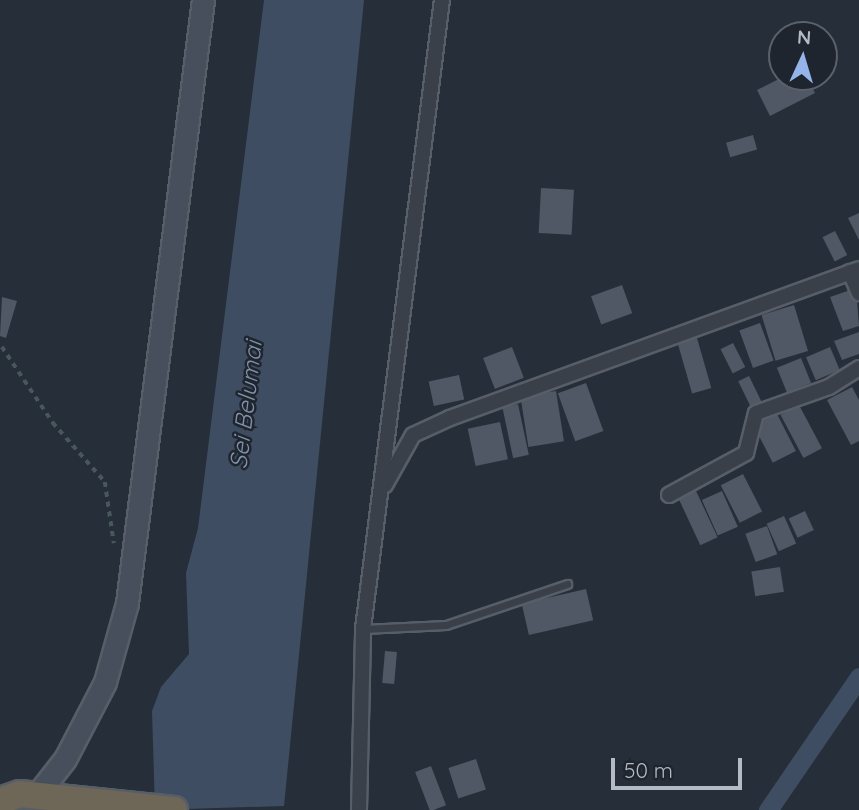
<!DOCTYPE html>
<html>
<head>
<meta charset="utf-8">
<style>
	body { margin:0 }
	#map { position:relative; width:859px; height:810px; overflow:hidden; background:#262e39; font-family:Quicksand,sans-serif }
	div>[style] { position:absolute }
	.water>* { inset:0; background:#3f4d62 }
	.canal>* { height:19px; margin:-9.5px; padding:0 9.5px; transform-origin:9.5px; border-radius:9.5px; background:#3f4d62 }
	.building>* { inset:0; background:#4f5864; transform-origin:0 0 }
	.path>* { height:3.5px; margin-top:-1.75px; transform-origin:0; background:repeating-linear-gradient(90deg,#485759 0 5px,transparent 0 10px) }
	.roads { filter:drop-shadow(2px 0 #575e67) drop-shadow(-2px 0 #575e67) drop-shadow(0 2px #575e67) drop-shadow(0 -2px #575e67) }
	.lane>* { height:7px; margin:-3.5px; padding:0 3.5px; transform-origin:3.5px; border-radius:3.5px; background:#394049 }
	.street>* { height:14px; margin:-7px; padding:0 7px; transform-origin:7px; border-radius:7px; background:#394049 }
	.secondary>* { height:21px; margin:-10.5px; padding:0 10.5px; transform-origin:10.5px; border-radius:10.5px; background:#484f5c }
	.highway>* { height:26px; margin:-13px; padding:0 13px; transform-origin:13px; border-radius:13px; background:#6e6657 }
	span { translate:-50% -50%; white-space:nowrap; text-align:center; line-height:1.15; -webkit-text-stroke:5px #1e252e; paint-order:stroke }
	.water-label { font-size:24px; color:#8091a9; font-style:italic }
	.north { position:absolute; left:768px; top:21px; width:70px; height:70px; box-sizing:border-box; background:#1e252e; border:2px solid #5a616a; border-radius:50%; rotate:4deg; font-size:19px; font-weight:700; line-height:28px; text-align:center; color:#b5bbc5 }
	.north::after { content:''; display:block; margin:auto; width:24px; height:32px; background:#95b5ea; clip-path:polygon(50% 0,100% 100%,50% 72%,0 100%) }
	.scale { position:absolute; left:611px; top:758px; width:131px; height:32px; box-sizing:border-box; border:4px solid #b5bbc5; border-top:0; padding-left:9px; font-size:21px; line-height:24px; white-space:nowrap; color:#b5bbc5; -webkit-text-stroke:5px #1e252e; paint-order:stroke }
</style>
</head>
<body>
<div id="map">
	<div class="water">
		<div style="clip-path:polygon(264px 0,364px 0,284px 806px,155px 810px,152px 711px,161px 687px,189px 654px,186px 573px,198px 528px)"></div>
	</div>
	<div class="canal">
		<div style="left:768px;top:810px;width:161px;rotate:-55.6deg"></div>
	</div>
	<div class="building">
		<div style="clip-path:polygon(783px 77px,807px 77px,815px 93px,770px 116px,757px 90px)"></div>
		<div style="left:753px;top:135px;width:15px;height:28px;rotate:74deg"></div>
		<div style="left:541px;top:188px;width:33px;height:45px;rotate:3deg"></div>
		<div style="clip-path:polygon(859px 213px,859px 240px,848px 218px)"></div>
		<div style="left:835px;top:231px;width:27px;height:14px;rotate:63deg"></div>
		<div style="left:622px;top:285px;width:30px;height:33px;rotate:70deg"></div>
		<div style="clip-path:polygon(856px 288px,859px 326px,843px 331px,830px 297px)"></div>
		<div style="clip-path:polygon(2px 297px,17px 301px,6px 338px,0 336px)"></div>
		<div style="left:794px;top:305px;width:48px;height:34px;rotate:73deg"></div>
		<div style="left:760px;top:323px;width:40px;height:22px;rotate:70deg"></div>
		<div style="clip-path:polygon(859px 332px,859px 354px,842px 360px,834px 341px)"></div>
		<div style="left:697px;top:338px;width:52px;height:20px;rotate:74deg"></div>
		<div style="left:733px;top:343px;width:27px;height:14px;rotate:63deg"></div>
		<div style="left:512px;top:347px;width:33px;height:31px;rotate:69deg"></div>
		<div style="left:830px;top:347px;width:25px;height:26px;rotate:67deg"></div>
		<div style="left:801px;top:358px;width:27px;height:26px;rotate:68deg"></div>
		<div style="left:459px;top:375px;width:25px;height:31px;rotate:78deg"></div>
		<div style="left:749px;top:376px;width:30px;height:12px;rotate:64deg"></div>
		<div style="left:586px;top:383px;width:51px;height:30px;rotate:70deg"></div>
		<div style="clip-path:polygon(852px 387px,859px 400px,859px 441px,851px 445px,827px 400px)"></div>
		<div style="left:556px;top:391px;width:51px;height:36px;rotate:81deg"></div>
		<div style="left:518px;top:404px;width:52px;height:16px;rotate:78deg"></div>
		<div style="left:799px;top:405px;width:49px;height:21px;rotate:62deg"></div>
		<div style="left:775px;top:410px;width:46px;height:26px;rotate:63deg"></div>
		<div style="left:500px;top:422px;width:38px;height:33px;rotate:78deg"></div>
		<div style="left:743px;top:474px;width:42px;height:25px;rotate:63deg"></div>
		<div style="left:696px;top:491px;width:51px;height:19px;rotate:65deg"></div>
		<div style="left:722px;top:491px;width:39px;height:22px;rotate:66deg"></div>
		<div style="left:805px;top:511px;width:21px;height:18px;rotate:65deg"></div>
		<div style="left:784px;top:516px;width:30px;height:19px;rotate:66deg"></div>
		<div style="left:767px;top:526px;width:30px;height:23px;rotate:70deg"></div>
		<div style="left:780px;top:567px;width:25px;height:29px;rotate:81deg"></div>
		<div style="left:586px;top:589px;width:32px;height:66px;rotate:77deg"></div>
		<div style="left:385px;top:651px;width:12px;height:32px;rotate:5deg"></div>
		<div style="left:476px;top:759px;width:32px;height:29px;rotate:72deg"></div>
		<div style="left:431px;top:766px;width:42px;height:17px;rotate:69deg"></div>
	</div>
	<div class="path">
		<div style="left:2px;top:347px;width:92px;rotate:56.1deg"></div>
		<div style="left:53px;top:423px;width:79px;rotate:48.6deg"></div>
		<div style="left:105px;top:482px;width:62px;rotate:81.6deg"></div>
	</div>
	<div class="roads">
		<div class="lane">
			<div style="left:363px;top:629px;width:83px;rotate:-2.8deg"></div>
			<div style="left:446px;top:625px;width:128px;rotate:-18.7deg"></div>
		</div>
		<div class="street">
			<div style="left:850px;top:272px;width:23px;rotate:67deg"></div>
			<div style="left:385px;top:485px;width:57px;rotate:-60.8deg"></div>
			<div style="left:413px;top:435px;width:41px;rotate:-24.7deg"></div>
			<div style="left:450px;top:418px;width:435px;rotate:-20deg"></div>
			<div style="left:669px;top:495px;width:88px;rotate:-28.6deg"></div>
			<div style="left:746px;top:453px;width:41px;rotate:-76deg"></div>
			<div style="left:756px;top:413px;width:77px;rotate:-19.6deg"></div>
			<div style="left:829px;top:387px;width:36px;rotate:-32deg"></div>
			<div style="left:359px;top:810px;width:181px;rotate:-88.7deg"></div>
			<div style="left:363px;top:629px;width:634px;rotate:-82.84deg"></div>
		</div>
		<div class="secondary">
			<div style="left:36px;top:796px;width:47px;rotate:-51.9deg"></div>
			<div style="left:65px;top:759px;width:87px;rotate:-62.5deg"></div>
			<div style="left:105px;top:682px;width:82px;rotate:-74.4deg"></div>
			<div style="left:127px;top:603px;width:608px;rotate:-82.82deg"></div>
		</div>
		<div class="highway">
			<div style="left:0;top:801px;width:21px;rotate:-19deg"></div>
			<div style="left:20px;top:794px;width:155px;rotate:5.9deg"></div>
		</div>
	</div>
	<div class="water-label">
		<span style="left:246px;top:405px;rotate:-83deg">Sei Belumai</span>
	</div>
	<div class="north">N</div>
	<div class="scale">50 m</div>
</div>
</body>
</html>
